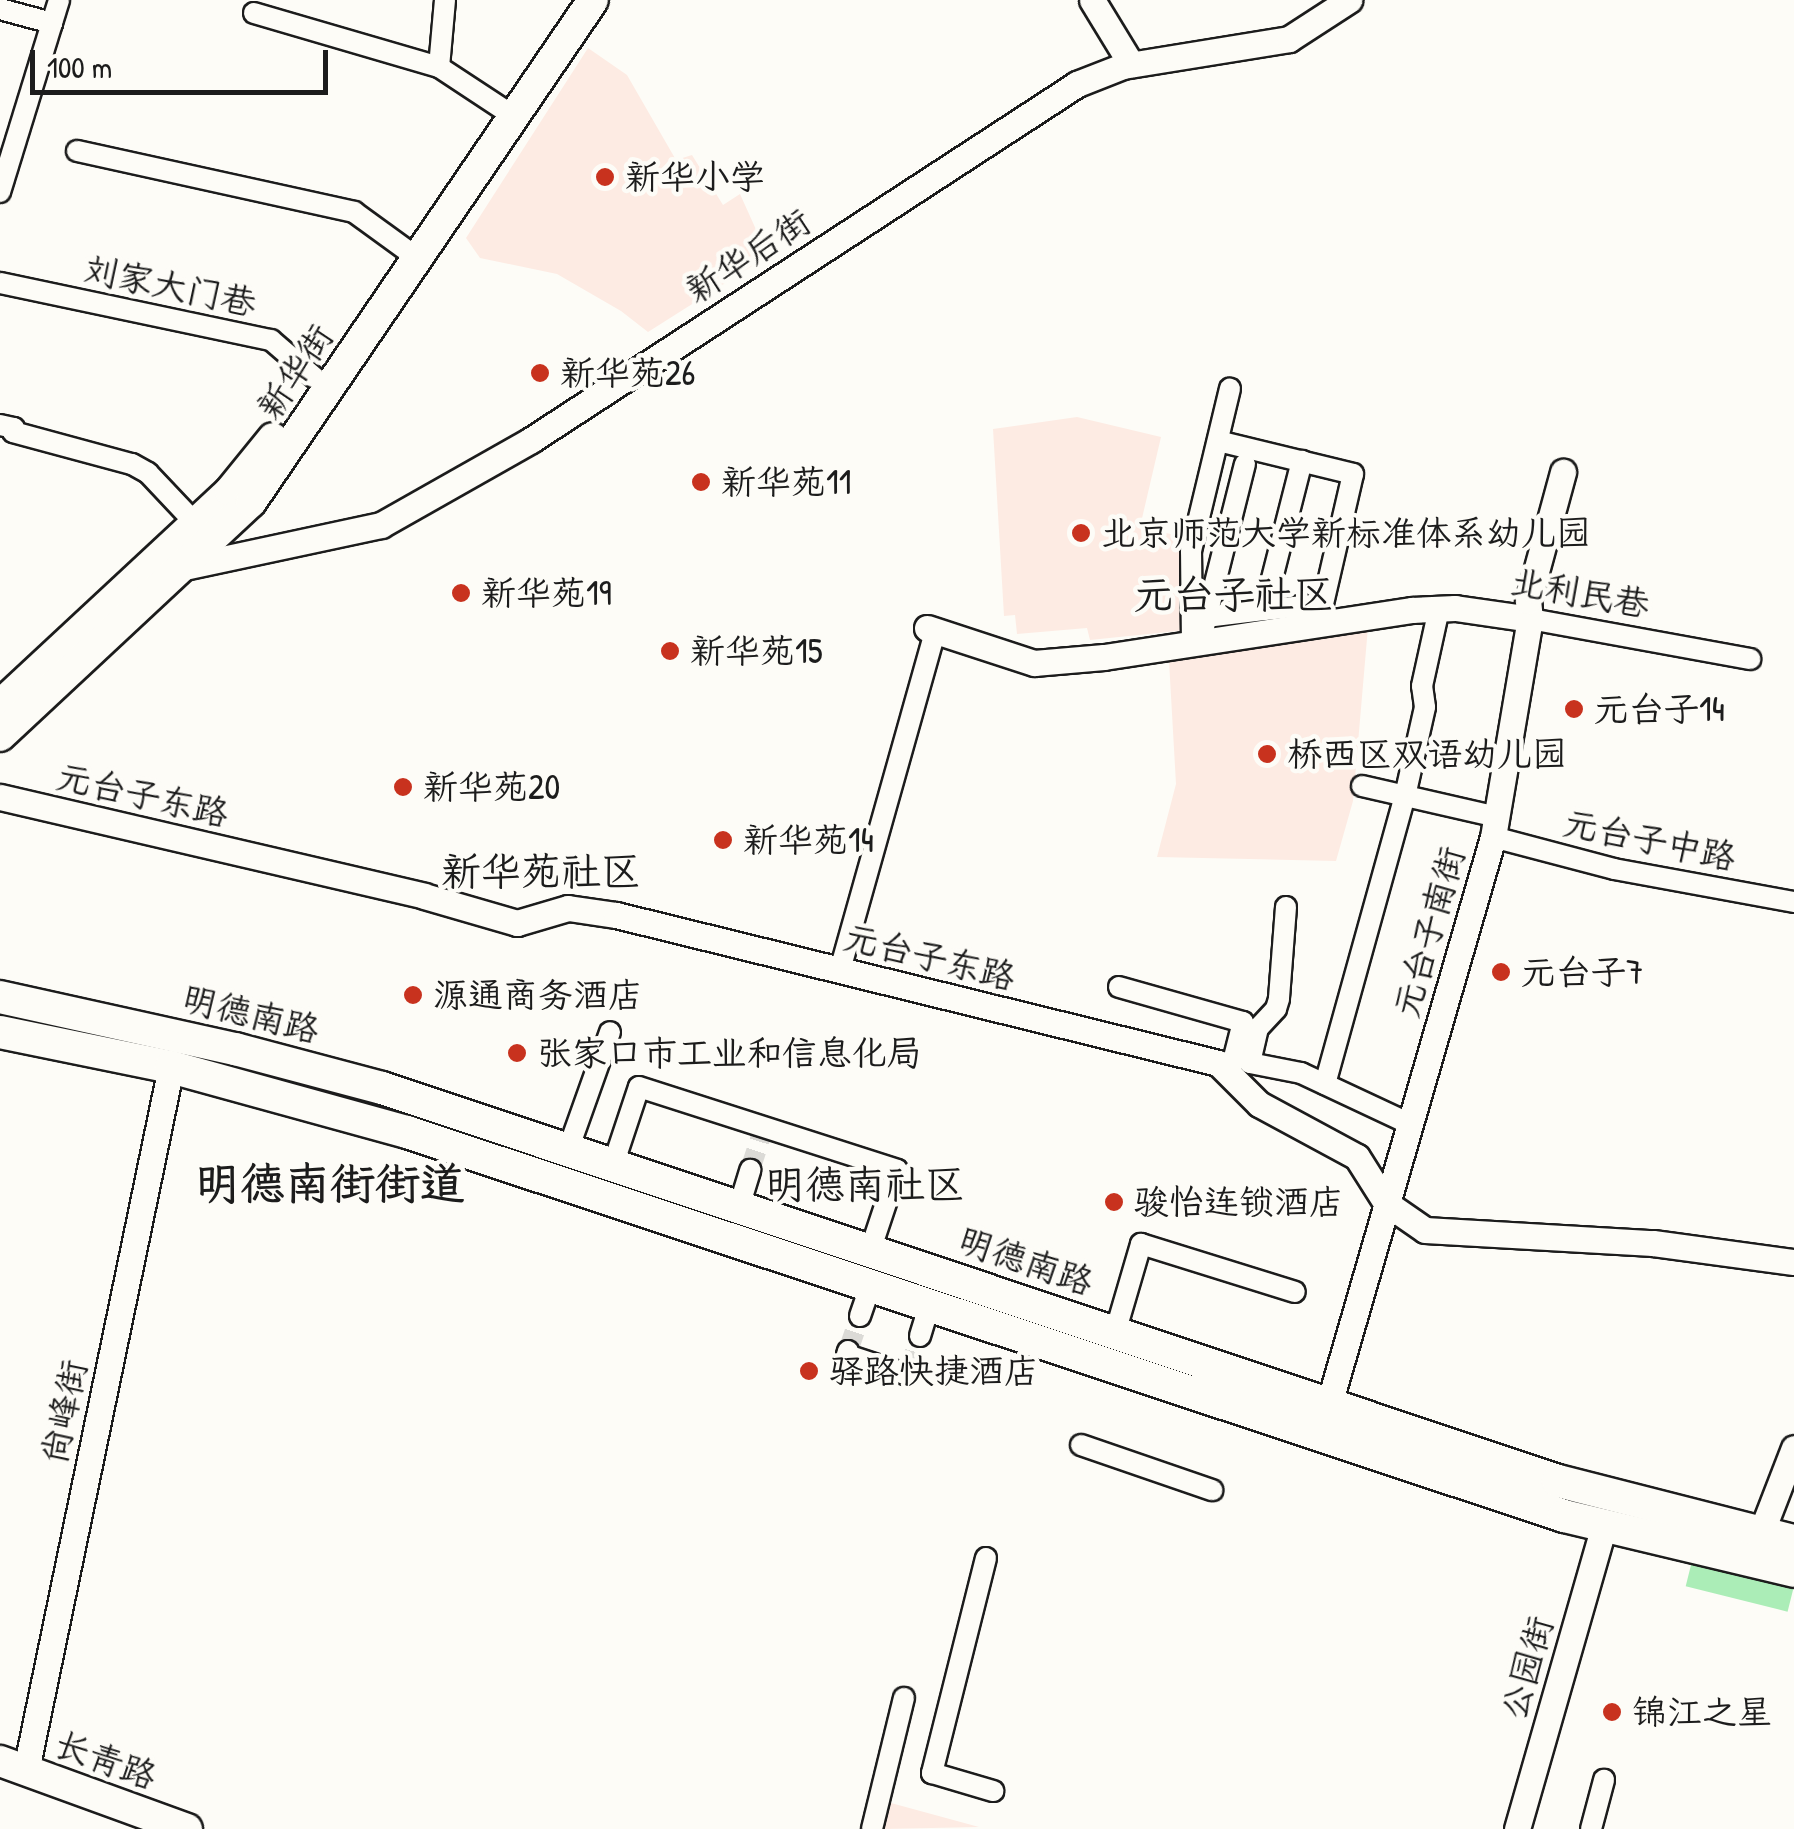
<!DOCTYPE html>
<html>
<head>
<meta charset="utf-8">
<style>
	body { margin:0 }
	#map { position:relative; width:1794px; height:1829px; overflow:hidden; background:#fdfcf7; font-family:"Patrick Hand","LXGW WenKai TC",sans-serif }
	div>[style] { position:absolute }
	.built>* { inset:0; background:#fdebe3 }
	.green>* { inset:0; background:#abedb7; transform-origin:0 0 }
	.minor-tunnel>* { height:20px; margin-top:-10px; transform-origin:0; background:repeating-linear-gradient(90deg,#dbdad6 0 20px,transparent 0 30px) }
	.roads { filter:drop-shadow(2px 0 #1c1c1c) drop-shadow(-2px 0 #1c1c1c) drop-shadow(0 2px #1c1c1c) drop-shadow(0 -2px #1c1c1c) }
	.minor>* { height:20px; margin:-10px; padding:0 10px; transform-origin:10px; border-radius:10px; background:#fdfcf7 }
	.tertiary>* { height:25px; margin:-12.5px; padding:0 12.5px; transform-origin:12.5px; border-radius:12.5px; background:#fdfcf7 }
	.secondary>* { height:30px; margin:-15px; padding:0 15px; transform-origin:15px; border-radius:15px; background:#fdfcf7 }
	.primary>* { height:32px; margin:-16px; padding:0 16px; transform-origin:16px; border-radius:16px; background:#fdfcf7 }
	.dots>* { width:28px; height:28px; translate:-50% -50%; box-sizing:border-box; border:5px solid #fdfcf7; border-radius:50% }
	span { translate:-50% -50%; white-space:nowrap; text-align:center; line-height:1.15; -webkit-text-stroke:9px #fdfcf7; paint-order:stroke }
	.poi-label { font-size:35px; color:#1c1c1c }
	.left { translate:0 -50%; text-align:left }
	.street-label { font-size:35px; color:#1c1c1c }
	.quarter-label { font-size:40px; color:#1c1c1c }
	.district-label { font-size:45px; color:#1c1c1c; font-weight:700 }
	.scale { position:absolute; left:30px; top:50px; width:298px; height:45px; box-sizing:border-box; border:5px solid #1c1c1c; border-top:0; padding-left:12px; font-size:30px; line-height:35px; white-space:nowrap; color:#1c1c1c; -webkit-text-stroke:8px #fdfcf7; paint-order:stroke }
</style>
</head>
<body>
<div id="map">
	<div class="built">
		<div style="clip-path:polygon(588px 48px,627px 75px,676px 160px,692px 155px,723px 205px,740px 194px,768px 256px,648px 332px,621px 311px,557px 274px,480px 258px,466px 238px)"></div>
		<div style="clip-path:polygon(1077px 417px,1161px 437px,1140px 527px,1188px 538px,1187px 630px,1090px 640px,1087px 628px,1017px 634px,1015px 615px,1004px 616px,993px 429px)"></div>
		<div style="clip-path:polygon(1368px 627px,1353px 801px,1336px 861px,1157px 857px,1176px 784px,1169px 661px)"></div>
		<div style="clip-path:polygon(891px 1803px,979px 1827px,884px 1829px)"></div>
	</div>
	<div class="green">
		<div style="left:1692px;top:1561px;width:105px;height:26px;rotate:14deg"></div>
	</div>
	<div class="minor-tunnel">
		<div style="left:750px;top:1170px;width:39px;rotate:-72deg"></div>
		<div style="left:848px;top:1351px;width:37px;rotate:-71deg"></div>
		<div style="left:909px;top:1371px;width:37px;rotate:-73deg"></div>
	</div>
	<div class="roads">
		<div class="minor">
			<div style="left:445px;top:0;width:67px;rotate:95.1deg"></div>
			<div style="left:439px;top:67px;width:77px;rotate:33.3deg"></div>
			<div style="left:0;top:9px;width:54px;rotate:15.1deg"></div>
			<div style="left:254px;top:13px;width:193px;rotate:16.3deg"></div>
			<div style="left:77px;top:151px;width:284px;rotate:12.4deg"></div>
			<div style="left:354px;top:212px;width:63px;rotate:36deg"></div>
			<div style="left:0;top:192px;width:201px;rotate:-72.9deg"></div>
			<div style="left:0;top:283px;width:277px;rotate:11.9deg"></div>
			<div style="left:271px;top:340px;width:58px;rotate:40.8deg"></div>
			<div style="left:0;top:425px;width:14px;rotate:12deg"></div>
			<div style="left:14px;top:428px;width:4px;rotate:104deg"></div>
			<div style="left:13px;top:432px;width:123px;rotate:15.1deg"></div>
			<div style="left:132px;top:464px;width:18px;rotate:29deg"></div>
			<div style="left:148px;top:473px;width:70px;rotate:46.7deg"></div>
			<div style="left:1218px;top:441px;width:139px;rotate:13.7deg"></div>
			<div style="left:1353px;top:474px;width:133px;rotate:103deg"></div>
			<div style="left:1323px;top:604px;width:59px;rotate:174.2deg"></div>
			<div style="left:1206px;top:617px;width:58px;rotate:-6.9deg"></div>
			<div style="left:1264px;top:610px;width:154px;rotate:-75.7deg"></div>
			<div style="left:1530px;top:619px;width:224px;rotate:10.3deg"></div>
			<div style="left:1204px;top:627px;width:168px;rotate:-75.9deg"></div>
			<div style="left:1192px;top:644px;width:93px;rotate:-90.6deg"></div>
			<div style="left:1191px;top:551px;width:167px;rotate:-76.5deg"></div>
			<div style="left:1362px;top:786px;width:139px;rotate:12.9deg"></div>
			<div style="left:1493px;top:837px;width:125px;rotate:14.8deg"></div>
			<div style="left:1614px;top:869px;width:183px;rotate:10.4deg"></div>
			<div style="left:1286px;top:907px;width:92px;rotate:94.4deg"></div>
			<div style="left:1279px;top:999px;width:10px;rotate:107deg"></div>
			<div style="left:1276px;top:1009px;width:26px;rotate:133deg"></div>
			<div style="left:1258px;top:1028px;width:36px;rotate:103deg"></div>
			<div style="left:1250px;top:1063px;width:52px;rotate:11.1deg"></div>
			<div style="left:1301px;top:1073px;width:120px;rotate:25.1deg"></div>
			<div style="left:840px;top:970px;width:352px;rotate:-74.3deg"></div>
			<div style="left:1119px;top:987px;width:129px;rotate:15.8deg"></div>
			<div style="left:1243px;top:1022px;width:53px;rotate:104.3deg"></div>
			<div style="left:1325px;top:1084px;width:299px;rotate:-74.5deg"></div>
			<div style="left:1405px;top:796px;width:91px;rotate:-77.3deg"></div>
			<div style="left:1425px;top:707px;width:21px;rotate:-98deg"></div>
			<div style="left:1422px;top:686px;width:79px;rotate:-77.6deg"></div>
			<div style="left:568px;top:1150px;width:125px;rotate:-70.4deg"></div>
			<div style="left:613px;top:1165px;width:82px;rotate:-71.6deg"></div>
			<div style="left:639px;top:1087px;width:271px;rotate:17.8deg"></div>
			<div style="left:897px;top:1170px;width:85px;rotate:108.4deg"></div>
			<div style="left:739px;top:1207px;width:39px;rotate:-73deg"></div>
			<div style="left:860px;top:1316px;width:31px;rotate:-71deg"></div>
			<div style="left:1115px;top:1333px;width:93px;rotate:-73.7deg"></div>
			<div style="left:1141px;top:1244px;width:161px;rotate:17.3deg"></div>
			<div style="left:920px;top:1336px;width:30px;rotate:-73deg"></div>
			<div style="left:848px;top:1351px;width:4px;rotate:104deg"></div>
			<div style="left:847px;top:1355px;width:64px;rotate:18.2deg"></div>
			<div style="left:908px;top:1375px;width:4px;rotate:-76deg"></div>
			<div style="left:1081px;top:1445px;width:139px;rotate:19deg"></div>
			<div style="left:986px;top:1558px;width:222px;rotate:104.1deg"></div>
			<div style="left:932px;top:1773px;width:64px;rotate:16.4deg"></div>
			<div style="left:872px;top:1829px;width:135px;rotate:-76.3deg"></div>
			<div style="left:1591px;top:1829px;width:51px;rotate:-75.1deg"></div>
		</div>
		<div class="tertiary">
			<div style="left:1092px;top:0;width:75px;rotate:58.6deg"></div>
			<div style="left:180px;top:568px;width:206px;rotate:-12.1deg"></div>
			<div style="left:381px;top:525px;width:172px;rotate:-29.5deg"></div>
			<div style="left:531px;top:440px;width:652px;rotate:-33.1deg"></div>
			<div style="left:1077px;top:84px;width:49px;rotate:-21.4deg"></div>
			<div style="left:1123px;top:66px;width:168px;rotate:-9.2deg"></div>
			<div style="left:1289px;top:39px;width:72px;rotate:-33deg"></div>
			<div style="left:927px;top:628px;width:113px;rotate:18.1deg"></div>
			<div style="left:1034px;top:663px;width:70px;rotate:-4.9deg"></div>
			<div style="left:1104px;top:657px;width:312px;rotate:-8.7deg"></div>
			<div style="left:1412px;top:610px;width:43px;rotate:-2.7deg"></div>
			<div style="left:1455px;top:608px;width:76px;rotate:8.3deg"></div>
			<div style="left:0;top:797px;width:435px;rotate:13.1deg"></div>
			<div style="left:424px;top:896px;width:97px;rotate:16.2deg"></div>
			<div style="left:517px;top:923px;width:53px;rotate:-16.4deg"></div>
			<div style="left:568px;top:908px;width:49px;rotate:8.3deg"></div>
			<div style="left:616px;top:915px;width:620px;rotate:13.81deg"></div>
			<div style="left:1218px;top:1063px;width:58px;rotate:45deg"></div>
			<div style="left:1259px;top:1104px;width:111px;rotate:28.4deg"></div>
			<div style="left:1357px;top:1157px;width:54px;rotate:57.8deg"></div>
			<div style="left:1386px;top:1203px;width:47px;rotate:34.7deg"></div>
			<div style="left:1425px;top:1230px;width:228px;rotate:3.3deg"></div>
			<div style="left:1653px;top:1243px;width:142px;rotate:7.7deg"></div>
			<div style="left:1329px;top:1404px;width:590px;rotate:-73.87deg"></div>
			<div style="left:1493px;top:837px;width:221px;rotate:-80.4deg"></div>
			<div style="left:1530px;top:619px;width:18px;rotate:-96deg"></div>
			<div style="left:1528px;top:601px;width:134px;rotate:-74.8deg"></div>
			<div style="left:1761px;top:1533px;width:91px;rotate:-68.8deg"></div>
			<div style="left:26px;top:1770px;width:718px;rotate:-78.35deg"></div>
			<div style="left:1517px;top:1829px;width:315px;rotate:-74deg"></div>
		</div>
		<div class="secondary">
			<div style="left:0;top:705px;width:314px;rotate:-42.9deg"></div>
			<div style="left:230px;top:491px;width:68px;rotate:-50.9deg"></div>
			<div style="left:0;top:736px;width:343px;rotate:-43deg"></div>
			<div style="left:251px;top:502px;width:607px;rotate:-55.73deg"></div>
			<div style="left:0;top:1761px;width:199px;rotate:20deg"></div>
		</div>
		<div class="primary">
			<div style="left:0;top:997px;width:241px;rotate:12.5deg"></div>
			<div style="left:235px;top:1049px;width:152px;rotate:14.9deg"></div>
			<div style="left:382px;top:1088px;width:1240px;rotate:18.48deg"></div>
			<div style="left:1558px;top:1481px;width:244px;rotate:14.3deg"></div>
			<div style="left:0;top:1032px;width:175px;rotate:11.6deg"></div>
			<div style="left:171px;top:1067px;width:245px;rotate:15.4deg"></div>
			<div style="left:407px;top:1132px;width:1219px;rotate:18.36deg"></div>
			<div style="left:1564px;top:1516px;width:236px;rotate:13.4deg"></div>
		</div>
	</div>
	<div class="dots">
		<div style="left:605px;top:177px;background:#c8321e"></div>
		<div style="left:540px;top:373px;background:#c8321e"></div>
		<div style="left:701px;top:482px;background:#c8321e"></div>
		<div style="left:1081px;top:533px;background:#c8321e"></div>
		<div style="left:461px;top:593px;background:#c8321e"></div>
		<div style="left:670px;top:651px;background:#c8321e"></div>
		<div style="left:1574px;top:709px;background:#c8321e"></div>
		<div style="left:1267px;top:754px;background:#c8321e"></div>
		<div style="left:403px;top:787px;background:#c8321e"></div>
		<div style="left:723px;top:840px;background:#c8321e"></div>
		<div style="left:1501px;top:972px;background:#c8321e"></div>
		<div style="left:413px;top:995px;background:#c8321e"></div>
		<div style="left:517px;top:1053px;background:#c8321e"></div>
		<div style="left:1114px;top:1202px;background:#c8321e"></div>
		<div style="left:809px;top:1371px;background:#c8321e"></div>
		<div style="left:1612px;top:1712px;background:#c8321e"></div>
	</div>
	<div class="poi-label">
		<span class="left" style="left:625px;top:177px">新华小学</span>
		<span class="left" style="left:560px;top:373px">新华苑26</span>
		<span class="left" style="left:721px;top:482px">新华苑11</span>
		<span class="left" style="left:1101px;top:533px">北京师范大学新标准体系幼儿园</span>
		<span class="left" style="left:481px;top:593px">新华苑19</span>
		<span class="left" style="left:690px;top:651px">新华苑15</span>
		<span class="left" style="left:1594px;top:709px">元台子14</span>
		<span class="left" style="left:1287px;top:754px">桥西区双语幼儿园</span>
		<span class="left" style="left:423px;top:787px">新华苑20</span>
		<span class="left" style="left:743px;top:840px">新华苑14</span>
		<span class="left" style="left:1521px;top:972px">元台子7</span>
		<span class="left" style="left:433px;top:995px">源通商务酒店</span>
		<span class="left" style="left:537px;top:1053px">张家口市工业和信息化局</span>
		<span class="left" style="left:1134px;top:1202px">骏怡连锁酒店</span>
		<span class="left" style="left:829px;top:1371px">驿路快捷酒店</span>
		<span class="left" style="left:1632px;top:1712px">锦江之星</span>
	</div>
	<div class="street-label">
		<span style="left:748px;top:256px;rotate:-33deg">新华后街</span>
		<span style="left:170px;top:286px;rotate:12deg">刘家大门巷</span>
		<span style="left:295px;top:372px;rotate:-56deg">新华街</span>
		<span style="left:1580px;top:593px;rotate:10deg">北利民巷</span>
		<span style="left:143px;top:795px;rotate:13deg">元台子东路</span>
		<span style="left:1650px;top:840px;rotate:12deg">元台子中路</span>
		<span style="left:1429px;top:932px;rotate:-74deg">元台子南街</span>
		<span style="left:930px;top:957px;rotate:14deg">元台子东路</span>
		<span style="left:251px;top:1014px;rotate:14deg">明德南路</span>
		<span style="left:1026px;top:1261px;rotate:19deg">明德南路</span>
		<span style="left:64px;top:1412px;rotate:-78deg">尚峰街</span>
		<span style="left:1527px;top:1668px;rotate:-74deg">公园街</span>
		<span style="left:106px;top:1760px;rotate:20deg">长青路</span>
	</div>
	<div class="quarter-label">
		<span style="left:1234px;top:593px">元台子社区</span>
		<span style="left:541px;top:870px">新华苑社区</span>
		<span style="left:865px;top:1183px">明德南社区</span>
	</div>
	<div class="district-label">
		<span style="left:330px;top:1183px">明德南街街道</span>
	</div>
	<div class="scale">100 m</div>
</div>
</body>
</html>
